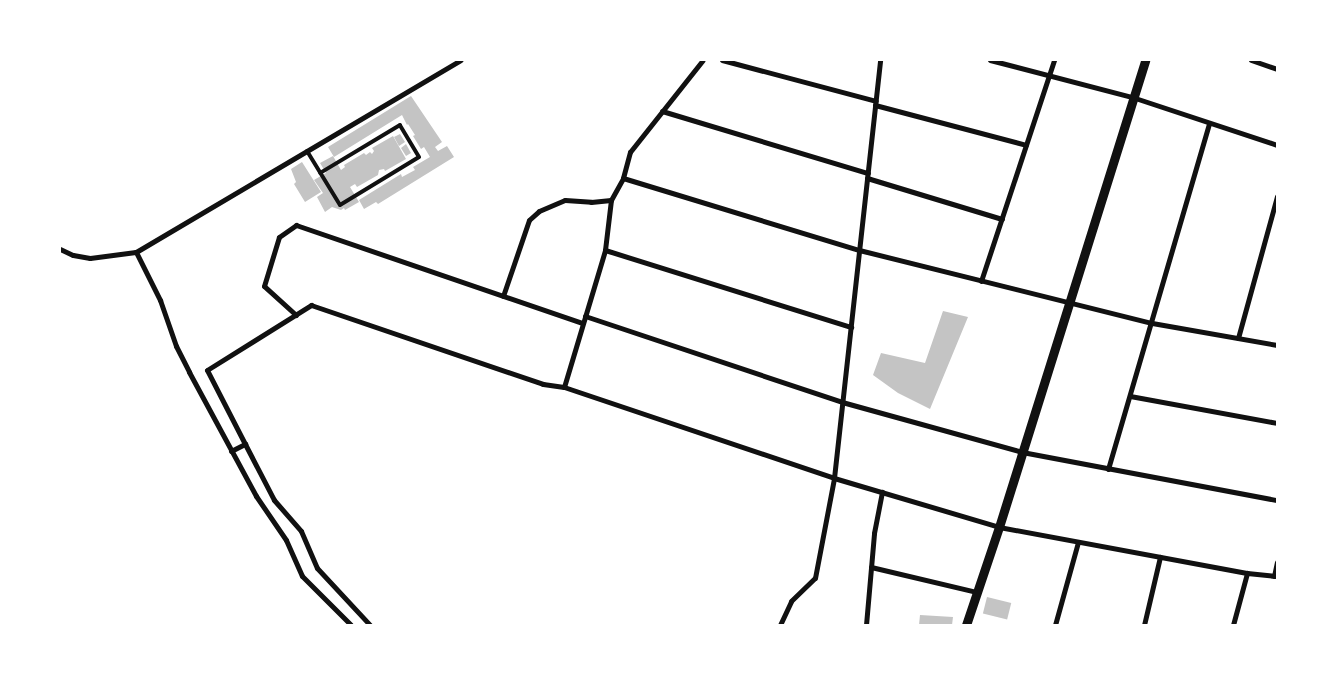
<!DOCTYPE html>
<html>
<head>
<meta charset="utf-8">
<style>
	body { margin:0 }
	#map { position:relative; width:1337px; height:685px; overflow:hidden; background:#fff; font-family:Merriweather,serif }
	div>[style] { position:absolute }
	.building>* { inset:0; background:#c4c4c4; transform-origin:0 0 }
	.service>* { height:4px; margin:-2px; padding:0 2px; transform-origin:2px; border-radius:2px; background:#111 }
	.minor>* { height:5px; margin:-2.5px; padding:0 2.5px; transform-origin:2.5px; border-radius:2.5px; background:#111 }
	.tertiary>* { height:9px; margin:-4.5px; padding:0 4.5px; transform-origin:4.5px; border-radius:4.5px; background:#111 }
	span { translate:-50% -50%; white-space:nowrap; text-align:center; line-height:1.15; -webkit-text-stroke:5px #fff; paint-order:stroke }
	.frame { position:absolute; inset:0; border:61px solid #fff; pointer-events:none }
</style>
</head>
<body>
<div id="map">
	<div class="building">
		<div style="clip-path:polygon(411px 96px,442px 142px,435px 147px,438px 151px,447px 146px,454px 157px,378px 204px,376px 202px,364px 209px,359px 200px,401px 174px,402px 177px,415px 170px,413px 167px,430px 157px,424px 147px,421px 149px,413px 136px,415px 135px,408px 124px,407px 125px,402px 115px,334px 157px,328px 147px)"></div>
		<div style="clip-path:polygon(400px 134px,405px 142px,399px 146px,394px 137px)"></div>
		<div style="clip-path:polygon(393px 136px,406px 159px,385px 171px,384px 169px,379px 170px,378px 175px,357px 187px,355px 184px,350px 187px,359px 202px,345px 210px,344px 208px,341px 210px,332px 207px,325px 212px,317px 197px,323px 193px,314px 180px,326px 173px,320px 163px,333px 156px,341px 170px,345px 167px,344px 165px,364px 153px,366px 155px,370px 152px,372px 154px,374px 151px,372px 148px)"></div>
		<div style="clip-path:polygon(406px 144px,411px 153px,406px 156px,401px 148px)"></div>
		<div style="clip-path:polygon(302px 162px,321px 192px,305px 202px,294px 184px,296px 182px,291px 169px)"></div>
		<div style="clip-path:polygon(943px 311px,968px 317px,930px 409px,898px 393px,873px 375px,881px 353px,925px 363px)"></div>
		<div style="left:987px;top:597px;width:25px;height:17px;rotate:14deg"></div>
		<div style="clip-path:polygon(920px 615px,953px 617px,952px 625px,919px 625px)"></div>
	</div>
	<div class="service">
		<div style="left:307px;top:151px;width:63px;rotate:58.6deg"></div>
		<div style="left:340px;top:205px;width:92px;rotate:-31.3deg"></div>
		<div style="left:419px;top:157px;width:37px;rotate:-121deg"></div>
		<div style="left:400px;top:125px;width:93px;rotate:149deg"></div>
	</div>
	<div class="minor">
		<div style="left:722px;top:60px;width:159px;rotate:14.9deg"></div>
		<div style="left:990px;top:60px;width:147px;rotate:14.6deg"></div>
		<div style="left:1132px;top:97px;width:153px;rotate:18.3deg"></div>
		<div style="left:1251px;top:60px;width:28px;rotate:19deg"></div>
		<div style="left:875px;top:105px;width:156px;rotate:14.8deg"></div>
		<div style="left:662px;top:111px;width:215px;rotate:16.8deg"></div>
		<div style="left:623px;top:178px;width:247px;rotate:17deg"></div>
		<div style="left:859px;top:250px;width:302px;rotate:14deg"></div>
		<div style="left:1152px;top:323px;width:127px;rotate:10deg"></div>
		<div style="left:867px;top:178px;width:141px;rotate:16.9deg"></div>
		<div style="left:60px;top:249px;width:14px;rotate:25deg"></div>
		<div style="left:73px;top:255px;width:17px;rotate:10deg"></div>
		<div style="left:90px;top:258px;width:46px;rotate:-7.4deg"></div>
		<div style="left:136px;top:252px;width:377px;rotate:-30.6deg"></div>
		<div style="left:605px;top:250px;width:258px;rotate:17.4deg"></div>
		<div style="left:136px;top:252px;width:54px;rotate:63.4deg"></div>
		<div style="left:160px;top:300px;width:49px;rotate:70.8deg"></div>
		<div style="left:176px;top:346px;width:29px;rotate:63deg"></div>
		<div style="left:189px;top:372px;width:141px;rotate:61.6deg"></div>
		<div style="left:256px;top:496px;width:53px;rotate:55.7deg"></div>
		<div style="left:286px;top:540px;width:39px;rotate:66deg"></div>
		<div style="left:302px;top:576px;width:69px;rotate:45deg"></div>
		<div style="left:981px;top:281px;width:233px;rotate:-71.7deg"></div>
		<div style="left:503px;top:296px;width:80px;rotate:-71.1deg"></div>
		<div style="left:529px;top:220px;width:13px;rotate:-42deg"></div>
		<div style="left:539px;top:211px;width:28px;rotate:-23deg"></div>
		<div style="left:565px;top:200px;width:26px;rotate:4deg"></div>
		<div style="left:591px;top:202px;width:20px;rotate:-6deg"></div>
		<div style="left:296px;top:315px;width:43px;rotate:-137.8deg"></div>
		<div style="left:264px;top:286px;width:51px;rotate:-73deg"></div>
		<div style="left:279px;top:237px;width:21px;rotate:-35deg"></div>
		<div style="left:296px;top:225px;width:303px;rotate:18.9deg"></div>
		<div style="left:585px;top:316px;width:271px;rotate:18.5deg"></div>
		<div style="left:842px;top:402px;width:187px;rotate:15.5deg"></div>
		<div style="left:1022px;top:452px;width:259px;rotate:10.7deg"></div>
		<div style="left:1238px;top:338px;width:147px;rotate:-74.6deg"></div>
		<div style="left:564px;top:387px;width:143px;rotate:-73.3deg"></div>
		<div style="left:605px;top:250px;width:50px;rotate:-83.2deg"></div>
		<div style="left:611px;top:200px;width:25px;rotate:-61deg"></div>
		<div style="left:623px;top:178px;width:27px;rotate:-75deg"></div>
		<div style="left:630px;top:152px;width:117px;rotate:-51.6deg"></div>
		<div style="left:1130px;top:396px;width:149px;rotate:10.4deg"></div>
		<div style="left:245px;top:444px;width:63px;rotate:62.6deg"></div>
		<div style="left:274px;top:500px;width:41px;rotate:48.9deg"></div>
		<div style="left:301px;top:531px;width:40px;rotate:66.6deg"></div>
		<div style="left:317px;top:568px;width:78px;rotate:47.1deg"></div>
		<div style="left:231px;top:451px;width:16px;rotate:-27deg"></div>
		<div style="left:245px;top:444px;width:83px;rotate:-117.2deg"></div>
		<div style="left:207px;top:370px;width:123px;rotate:-32deg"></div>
		<div style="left:311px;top:305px;width:245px;rotate:18.8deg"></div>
		<div style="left:543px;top:384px;width:21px;rotate:8deg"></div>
		<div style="left:564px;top:387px;width:285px;rotate:18.6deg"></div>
		<div style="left:834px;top:478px;width:172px;rotate:16.5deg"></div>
		<div style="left:999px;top:527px;width:252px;rotate:10.5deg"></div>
		<div style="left:1247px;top:573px;width:30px;rotate:6deg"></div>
		<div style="left:1108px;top:469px;width:360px;rotate:-73.7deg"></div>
		<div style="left:871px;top:567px;width:109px;rotate:13.3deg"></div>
		<div style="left:1274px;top:576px;width:14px;rotate:-78deg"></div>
		<div style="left:780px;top:625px;width:26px;rotate:-65deg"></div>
		<div style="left:791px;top:601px;width:33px;rotate:-44deg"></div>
		<div style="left:815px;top:578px;width:102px;rotate:-79.2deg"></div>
		<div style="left:834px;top:478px;width:421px;rotate:-83.7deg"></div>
		<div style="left:866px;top:625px;width:92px;rotate:-85deg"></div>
		<div style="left:874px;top:533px;width:42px;rotate:-79deg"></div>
		<div style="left:1055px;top:625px;width:86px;rotate:-74.5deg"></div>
		<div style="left:1144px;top:625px;width:70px;rotate:-76.8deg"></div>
		<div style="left:1233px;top:625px;width:54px;rotate:-74.9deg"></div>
	</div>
	<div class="tertiary">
		<div style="left:966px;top:625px;width:103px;rotate:-71.4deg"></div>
		<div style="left:999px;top:527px;width:489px;rotate:-72.6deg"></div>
	</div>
	<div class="frame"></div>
</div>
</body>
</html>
